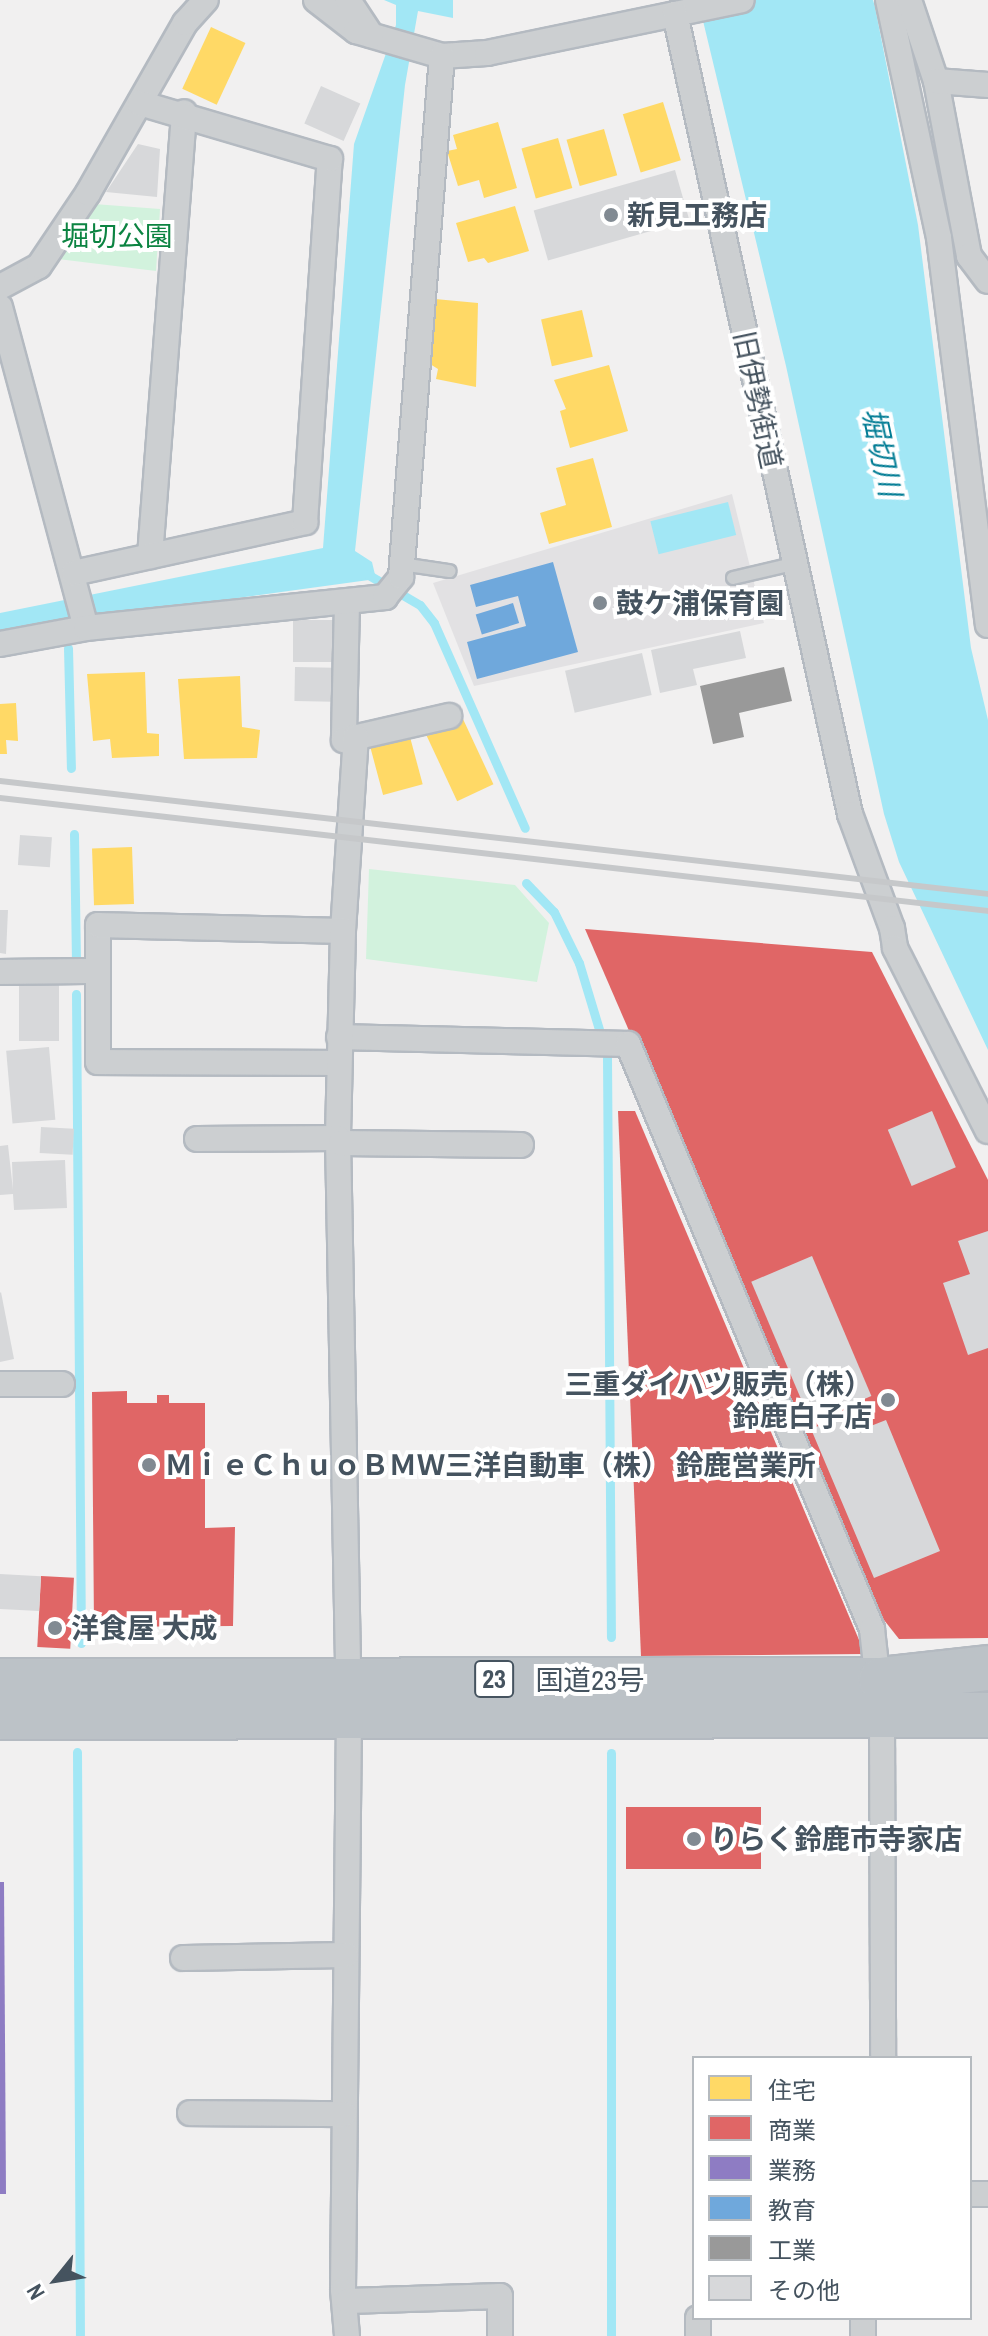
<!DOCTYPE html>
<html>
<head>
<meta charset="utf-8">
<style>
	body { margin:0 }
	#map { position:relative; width:988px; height:2336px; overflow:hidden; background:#f1f0f0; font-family:"Archivo Narrow","Noto Sans JP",sans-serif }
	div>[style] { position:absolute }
	.education>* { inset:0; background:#e2e1e3 }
	.green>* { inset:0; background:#d2f2dd }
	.water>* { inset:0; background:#a2e7f5; transform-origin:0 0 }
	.homes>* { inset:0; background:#ffd966; transform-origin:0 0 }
	.shops>* { inset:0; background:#e06666; transform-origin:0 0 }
	.offices>* { inset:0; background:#8e7cc3 }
	.schools>* { inset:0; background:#6fa8dc; transform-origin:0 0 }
	.industry>* { inset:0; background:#999 }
	.stream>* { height:9px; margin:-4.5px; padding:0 4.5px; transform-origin:4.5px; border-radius:4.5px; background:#a2e7f5 }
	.building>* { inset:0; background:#d7d8da; transform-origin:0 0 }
	.roads { filter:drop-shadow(2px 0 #b4bac1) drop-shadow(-2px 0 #b4bac1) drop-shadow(0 2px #b4bac1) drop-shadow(0 -2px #b4bac1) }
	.lane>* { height:12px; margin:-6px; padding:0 6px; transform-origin:6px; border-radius:6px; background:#cccfd1 }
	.street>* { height:24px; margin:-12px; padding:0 12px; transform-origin:12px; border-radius:12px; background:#cccfd1 }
	.highway>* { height:44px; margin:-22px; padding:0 22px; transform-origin:22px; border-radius:22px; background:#bcc2c7 }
	.rail>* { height:6px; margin:-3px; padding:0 3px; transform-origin:3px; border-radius:3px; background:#c6c8ca }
	.dots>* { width:22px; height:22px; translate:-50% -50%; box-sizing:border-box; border:4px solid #fff; border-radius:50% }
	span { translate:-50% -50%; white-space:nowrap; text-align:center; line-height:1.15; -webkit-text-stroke:8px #fff; paint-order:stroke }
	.shield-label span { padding:2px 6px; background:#fff; border:2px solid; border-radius:6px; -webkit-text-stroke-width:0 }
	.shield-label { font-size:26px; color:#45535f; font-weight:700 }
	.poi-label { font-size:28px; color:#45535f; font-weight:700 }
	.left { translate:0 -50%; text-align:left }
	.right { translate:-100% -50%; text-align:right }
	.park-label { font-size:28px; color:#0c8442 }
	.street-label { font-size:28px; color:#45535f }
	.water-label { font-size:30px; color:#037d95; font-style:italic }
	.legend { position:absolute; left:692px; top:2056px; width:280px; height:264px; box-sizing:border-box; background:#fff; border:2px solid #b5babf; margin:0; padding:10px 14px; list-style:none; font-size:24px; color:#45535f }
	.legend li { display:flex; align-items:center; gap:16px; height:40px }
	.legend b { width:40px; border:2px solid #b5babf }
	.north { position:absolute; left:16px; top:2240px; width:80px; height:80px; -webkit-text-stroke:6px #fff; paint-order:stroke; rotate:240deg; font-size:22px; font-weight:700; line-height:32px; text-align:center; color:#45535f }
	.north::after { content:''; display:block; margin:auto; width:28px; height:36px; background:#45535f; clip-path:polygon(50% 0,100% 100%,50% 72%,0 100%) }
</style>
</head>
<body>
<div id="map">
	<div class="education">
		<div style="clip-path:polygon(732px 494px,764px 623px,474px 686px,433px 583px)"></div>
	</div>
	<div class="green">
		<div style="clip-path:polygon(94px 204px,160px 209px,156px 271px,58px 259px)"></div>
		<div style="clip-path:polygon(369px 869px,515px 885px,549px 923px,537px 982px,366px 959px)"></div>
	</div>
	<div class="water">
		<div style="clip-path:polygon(384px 0,453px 0,453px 18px,418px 11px,405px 85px,355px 551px,372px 562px,376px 579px,0 631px,0 613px,323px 548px,354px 144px,396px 25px,396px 5px)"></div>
		<div style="clip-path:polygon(698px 0,873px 0,875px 7px,918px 225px,971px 648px,988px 720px,988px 1050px,899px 862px,884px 814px,786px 366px)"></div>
		<div style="left:728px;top:502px;width:34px;height:80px;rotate:76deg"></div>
	</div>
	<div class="homes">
		<div style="left:211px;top:27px;width:38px;height:68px;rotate:25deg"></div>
		<div style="left:663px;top:102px;width:61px;height:42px;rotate:73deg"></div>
		<div style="clip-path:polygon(498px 122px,517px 188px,484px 198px,479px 180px,458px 186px,447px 151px,457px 149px,453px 135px)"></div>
		<div style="left:604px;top:129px;width:48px;height:39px;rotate:74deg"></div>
		<div style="left:558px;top:138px;width:52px;height:38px;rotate:74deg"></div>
		<div style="clip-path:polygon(515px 206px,529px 251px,488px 263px,484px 258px,468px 262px,456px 223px)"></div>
		<div style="clip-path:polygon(435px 299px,478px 303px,476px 387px,436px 379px,438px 369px,430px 364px)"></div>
		<div style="left:582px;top:310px;width:48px;height:42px;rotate:77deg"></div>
		<div style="clip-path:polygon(609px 365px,628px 431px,570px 448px,560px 411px,566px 409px,554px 380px)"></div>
		<div style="clip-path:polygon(593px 458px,612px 527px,549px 544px,540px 513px,566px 505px,556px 468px)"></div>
		<div style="clip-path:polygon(145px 672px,147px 733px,159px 734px,159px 756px,112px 758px,110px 739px,93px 741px,87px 674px)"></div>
		<div style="clip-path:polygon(240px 676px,242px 727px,260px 730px,257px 758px,184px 759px,178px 679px)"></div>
		<div style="clip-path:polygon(16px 703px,18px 741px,6px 740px,7px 754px,0 754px,0 704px)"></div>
		<div style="left:463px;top:719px;width:72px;height:40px;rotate:65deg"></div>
		<div style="left:410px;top:737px;width:49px;height:41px;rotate:75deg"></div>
		<div style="left:132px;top:847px;width:57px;height:40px;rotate:88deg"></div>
	</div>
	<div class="shops">
		<div style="clip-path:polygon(585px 929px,872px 952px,988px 1180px,988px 1638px,899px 1639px,884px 1620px)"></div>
		<div style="clip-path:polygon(618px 1111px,635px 1111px,865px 1654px,641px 1656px)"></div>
		<div style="clip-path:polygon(127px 1391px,127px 1403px,157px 1403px,157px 1395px,169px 1395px,169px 1403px,205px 1403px,205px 1528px,235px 1527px,233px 1626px,94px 1627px,92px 1392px)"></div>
		<div style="left:41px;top:1576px;width:33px;height:71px;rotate:3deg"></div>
		<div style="left:761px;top:1807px;width:62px;height:135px;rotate:90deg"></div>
	</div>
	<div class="offices">
		<div style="clip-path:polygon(0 1882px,4px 1882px,6px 2194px,0 2194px)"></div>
	</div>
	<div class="schools">
		<div style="clip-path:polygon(553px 562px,578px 652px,477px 679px,467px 642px,526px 626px,518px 596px,476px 607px,470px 585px)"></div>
		<div style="left:513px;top:603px;width:21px;height:39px;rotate:73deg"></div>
	</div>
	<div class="industry">
		<div style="clip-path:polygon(784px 667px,792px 701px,739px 713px,744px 737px,713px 744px,700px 686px)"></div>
	</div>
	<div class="stream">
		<div style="left:367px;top:574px;width:61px;rotate:30.3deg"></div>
		<div style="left:420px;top:605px;width:23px;rotate:52deg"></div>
		<div style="left:434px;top:623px;width:224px;rotate:66.1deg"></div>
		<div style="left:68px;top:648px;width:120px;rotate:88.6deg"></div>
		<div style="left:74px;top:834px;width:133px;rotate:89.1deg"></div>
		<div style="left:526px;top:883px;width:40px;rotate:46deg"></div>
		<div style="left:554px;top:912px;width:57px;rotate:63.9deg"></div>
		<div style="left:579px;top:963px;width:97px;rotate:73.2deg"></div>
		<div style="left:607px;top:1056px;width:581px;rotate:89.61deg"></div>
		<div style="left:76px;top:994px;width:649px;rotate:89.56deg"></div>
		<div style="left:77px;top:1752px;width:584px;rotate:89.71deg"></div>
		<div style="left:611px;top:1753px;width:583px;rotate:90deg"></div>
	</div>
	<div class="building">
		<div style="left:321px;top:86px;width:43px;height:41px;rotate:24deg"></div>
		<div style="clip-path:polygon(138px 144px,160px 149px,157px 197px,106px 192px)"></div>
		<div style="left:675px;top:170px;width:52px;height:147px;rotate:74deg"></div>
		<div style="left:335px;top:620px;width:42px;height:42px;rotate:90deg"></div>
		<div style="clip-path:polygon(740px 631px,746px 658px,693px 669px,697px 685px,660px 693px,651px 650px)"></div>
		<div style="left:642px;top:653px;width:43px;height:79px;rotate:77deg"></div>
		<div style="left:295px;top:667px;width:39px;height:34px;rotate:1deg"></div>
		<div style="left:20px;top:835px;width:32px;height:30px;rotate:4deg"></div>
		<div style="clip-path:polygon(0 910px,8px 910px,6px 954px,0 953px)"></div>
		<div style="left:59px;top:985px;width:56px;height:40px;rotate:90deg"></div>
		<div style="left:49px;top:1047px;width:73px;height:43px;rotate:85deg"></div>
		<div style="left:932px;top:1111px;width:61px;height:48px;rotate:67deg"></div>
		<div style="left:41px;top:1127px;width:33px;height:26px;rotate:3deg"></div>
		<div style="clip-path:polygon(8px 1145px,13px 1190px,12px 1162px,65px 1160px,67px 1208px,14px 1210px,13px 1194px,0 1195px,0 1146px)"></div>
		<div style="clip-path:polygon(988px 1231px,988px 1348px,968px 1355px,943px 1283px,970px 1274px,958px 1241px)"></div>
		<div style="left:812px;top:1256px;width:152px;height:66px;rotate:67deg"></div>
		<div style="clip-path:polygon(1px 1292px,14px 1359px,0 1362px,0 1293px)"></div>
		<div style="clip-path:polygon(846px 1415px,853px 1433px,886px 1420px,940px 1551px,874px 1578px,811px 1429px)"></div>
		<div style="left:0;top:1574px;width:41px;height:35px;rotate:3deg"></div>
	</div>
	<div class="roads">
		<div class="lane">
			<div style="left:401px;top:564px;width:49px;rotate:8.3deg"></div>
			<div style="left:733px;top:578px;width:62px;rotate:-13.1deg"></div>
		</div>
		<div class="street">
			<div style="left:316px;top:0;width:51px;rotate:37.8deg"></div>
			<div style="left:356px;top:31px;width:90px;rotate:16.2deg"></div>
			<div style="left:442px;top:56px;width:45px;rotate:-3.8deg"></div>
			<div style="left:487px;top:53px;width:260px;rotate:-11.7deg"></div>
			<div style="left:348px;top:0;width:42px;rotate:56.7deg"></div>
			<div style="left:888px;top:0;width:243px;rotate:77.9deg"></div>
			<div style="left:939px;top:238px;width:390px;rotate:82.8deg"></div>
			<div style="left:909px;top:0;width:85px;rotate:71.6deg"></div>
			<div style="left:936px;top:81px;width:178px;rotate:79.3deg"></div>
			<div style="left:969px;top:256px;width:31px;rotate:53deg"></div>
			<div style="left:675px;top:14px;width:819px;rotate:77.66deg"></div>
			<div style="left:850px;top:814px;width:121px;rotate:69.8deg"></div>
			<div style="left:892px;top:928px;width:20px;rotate:81deg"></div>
			<div style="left:895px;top:948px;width:205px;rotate:63.1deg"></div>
			<div style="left:936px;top:81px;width:52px;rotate:4.4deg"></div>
			<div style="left:0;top:287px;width:44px;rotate:-28.3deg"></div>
			<div style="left:39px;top:266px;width:88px;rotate:-56.1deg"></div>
			<div style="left:88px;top:193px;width:196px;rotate:-60.3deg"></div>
			<div style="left:185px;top:23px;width:31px;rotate:-48deg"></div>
			<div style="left:0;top:307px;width:332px;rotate:75deg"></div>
			<div style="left:150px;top:556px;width:445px;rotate:-85.6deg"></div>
			<div style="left:74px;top:573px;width:237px;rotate:-12.4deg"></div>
			<div style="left:305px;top:522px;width:364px;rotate:-86.1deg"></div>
			<div style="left:330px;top:159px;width:198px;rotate:-163.6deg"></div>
			<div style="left:347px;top:603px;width:137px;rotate:91.3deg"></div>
			<div style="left:344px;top:740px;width:108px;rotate:-12.9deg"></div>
			<div style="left:0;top:644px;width:87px;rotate:-10.5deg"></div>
			<div style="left:86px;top:628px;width:301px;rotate:-5.9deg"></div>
			<div style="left:385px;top:597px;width:26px;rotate:-51deg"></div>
			<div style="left:401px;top:577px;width:523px;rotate:-85.5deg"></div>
			<div style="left:343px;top:931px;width:194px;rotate:-86.2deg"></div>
			<div style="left:0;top:972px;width:97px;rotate:-0.6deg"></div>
			<div style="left:339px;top:1037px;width:289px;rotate:1.4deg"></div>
			<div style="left:628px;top:1044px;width:634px;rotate:67.36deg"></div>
			<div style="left:872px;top:1629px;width:91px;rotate:83.7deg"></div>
			<div style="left:882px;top:1719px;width:339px;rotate:89.8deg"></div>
			<div style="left:338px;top:1063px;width:240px;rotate:-179.8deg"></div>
			<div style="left:98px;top:1062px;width:137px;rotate:-90deg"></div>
			<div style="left:98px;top:925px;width:245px;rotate:1.4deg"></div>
			<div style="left:343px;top:931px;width:207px;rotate:91.4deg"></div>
			<div style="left:338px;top:1138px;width:578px;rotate:88.91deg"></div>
			<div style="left:349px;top:1716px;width:574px;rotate:90.6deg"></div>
			<div style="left:343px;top:2290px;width:46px;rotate:85deg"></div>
			<div style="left:197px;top:1139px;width:141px;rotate:-0.4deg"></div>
			<div style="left:341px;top:1143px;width:180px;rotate:0.6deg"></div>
			<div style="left:0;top:1384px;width:62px"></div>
			<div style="left:183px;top:1958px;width:163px;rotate:-1.1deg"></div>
			<div style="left:190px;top:2113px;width:154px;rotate:0.4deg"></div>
			<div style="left:970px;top:2194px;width:18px"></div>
			<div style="left:348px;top:2301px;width:152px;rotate:-1.9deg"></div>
			<div style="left:500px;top:2296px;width:40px;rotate:90deg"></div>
			<div style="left:698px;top:2318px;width:18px;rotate:90deg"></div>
			<div style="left:863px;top:2318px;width:18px;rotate:90deg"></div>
		</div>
		<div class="highway">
			<div style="left:0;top:1681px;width:881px;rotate:-0.07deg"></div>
			<div style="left:881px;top:1680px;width:108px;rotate:-6.4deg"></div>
			<div style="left:0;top:1717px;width:988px;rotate:-0.12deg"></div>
		</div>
	</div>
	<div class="rail">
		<div style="left:0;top:781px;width:994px;rotate:6.52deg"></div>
		<div style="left:0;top:798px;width:994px;rotate:6.52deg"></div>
	</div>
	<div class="dots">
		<div style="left:611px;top:215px;background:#818a92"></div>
		<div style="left:600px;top:603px;background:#818a92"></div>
		<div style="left:888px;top:1400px;background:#818a92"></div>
		<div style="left:149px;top:1465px;background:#818a92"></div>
		<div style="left:55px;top:1628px;background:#818a92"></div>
		<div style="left:694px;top:1839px;background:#818a92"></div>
	</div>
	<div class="shield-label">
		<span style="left:494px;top:1679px">23</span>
	</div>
	<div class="poi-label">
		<span class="left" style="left:627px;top:215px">新見工務店</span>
		<span class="left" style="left:616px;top:603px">鼓ケ浦保育園</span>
		<span class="right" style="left:872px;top:1400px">三重ダイハツ販売（株）<br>鈴鹿白子店</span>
		<span class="left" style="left:165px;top:1465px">ＭｉｅＣｈｕｏＢＭＷ三洋自動車（株） 鈴鹿営業所</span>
		<span class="left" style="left:71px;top:1628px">洋食屋 大成</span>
		<span class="left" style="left:710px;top:1839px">りらく鈴鹿市寺家店</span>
	</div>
	<div class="park-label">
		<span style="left:117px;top:236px">堀切公園</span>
	</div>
	<div class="street-label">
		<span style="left:758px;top:400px;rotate:78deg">旧伊勢街道</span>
		<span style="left:590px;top:1680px">国道23号</span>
	</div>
	<div class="water-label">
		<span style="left:882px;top:452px;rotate:78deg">堀切川</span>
	</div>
	<ul class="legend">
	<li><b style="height:22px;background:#ffd966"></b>住宅</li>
	<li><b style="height:22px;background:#e06666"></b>商業</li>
	<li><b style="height:22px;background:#8e7cc3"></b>業務</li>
	<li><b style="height:22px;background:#6fa8dc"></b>教育</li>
	<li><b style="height:22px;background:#999"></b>工業</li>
	<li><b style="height:22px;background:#d7d8da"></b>その他</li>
	</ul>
	<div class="north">N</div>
</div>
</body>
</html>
